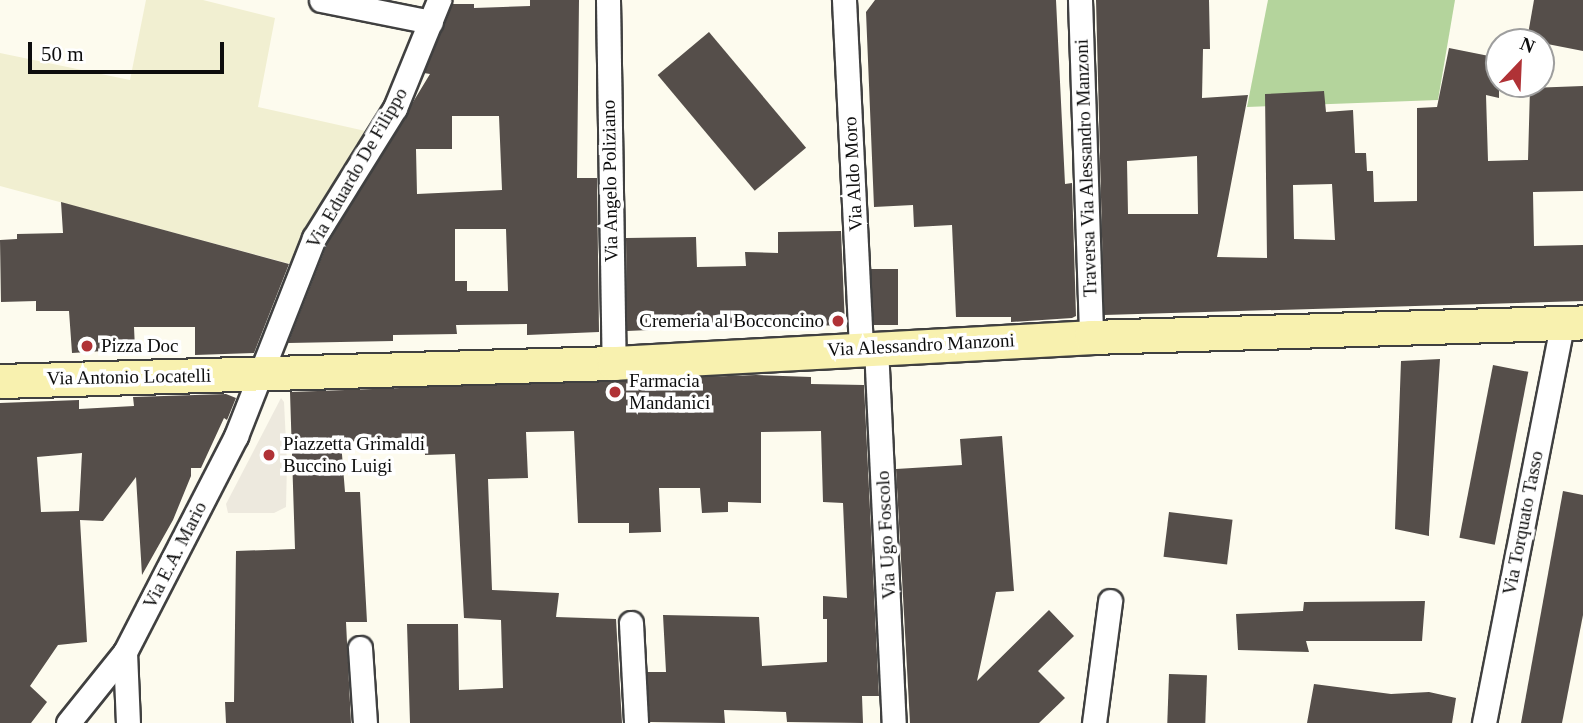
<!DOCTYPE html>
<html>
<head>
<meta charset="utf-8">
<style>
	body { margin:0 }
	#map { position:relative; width:1583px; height:723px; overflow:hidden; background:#fdfbee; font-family:Georgia,serif }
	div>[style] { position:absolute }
	.farmland>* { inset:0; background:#f1efd1 }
	.forest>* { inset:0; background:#b4d49c }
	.plaza>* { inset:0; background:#ede9de }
	.building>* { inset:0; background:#554e4a; transform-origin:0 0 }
	.roads { filter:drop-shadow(2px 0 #404040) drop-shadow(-2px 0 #404040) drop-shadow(0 2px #404040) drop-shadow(0 -2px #404040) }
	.street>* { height:23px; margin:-11.5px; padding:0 11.5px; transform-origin:11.5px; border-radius:11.5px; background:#fff }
	.secondary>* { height:33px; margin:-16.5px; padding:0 16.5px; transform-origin:16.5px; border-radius:16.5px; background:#f8f1af }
	.dots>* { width:19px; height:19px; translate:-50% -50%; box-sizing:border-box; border:4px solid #fff; border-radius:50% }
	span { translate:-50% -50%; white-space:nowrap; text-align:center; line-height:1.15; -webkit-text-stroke:7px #fff; paint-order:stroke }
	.street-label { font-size:19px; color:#0d0d0d }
	.poi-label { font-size:19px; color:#0d0d0d }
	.right { translate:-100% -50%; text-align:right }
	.left { translate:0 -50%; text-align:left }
	.north { position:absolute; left:1485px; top:28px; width:70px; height:70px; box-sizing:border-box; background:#fff; border:2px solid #9e9e9e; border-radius:50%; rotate:23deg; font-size:19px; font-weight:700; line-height:28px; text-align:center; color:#0d0d0d }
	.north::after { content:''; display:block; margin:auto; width:24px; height:32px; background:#b03236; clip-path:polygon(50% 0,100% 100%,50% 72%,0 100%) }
	.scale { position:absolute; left:28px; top:42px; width:196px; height:32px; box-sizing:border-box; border:4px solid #0d0d0d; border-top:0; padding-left:9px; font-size:21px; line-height:24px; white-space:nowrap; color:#0d0d0d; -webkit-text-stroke:5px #fff; paint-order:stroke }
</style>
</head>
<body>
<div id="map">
	<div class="farmland">
		<div style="clip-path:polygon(146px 0,203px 0,275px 18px,258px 107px,370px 132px,298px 266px,0 186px,0 53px,130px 80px)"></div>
	</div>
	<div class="forest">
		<div style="clip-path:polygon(1268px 0,1455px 0,1438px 100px,1247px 107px)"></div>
	</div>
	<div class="plaza">
		<div style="clip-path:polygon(281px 398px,284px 402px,287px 463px,286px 507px,274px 513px,228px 513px,226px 504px)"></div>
	</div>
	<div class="building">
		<div style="clip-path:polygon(evenodd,530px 0,579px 0,577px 178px,597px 178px,599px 332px,527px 335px,527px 324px,456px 325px,457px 334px,393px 335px,393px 341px,288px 343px,327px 244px,430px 74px,424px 73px,452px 4px,474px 4px,474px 8px,530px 6px,530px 0,452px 116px,499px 116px,502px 190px,417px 194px,416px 149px,452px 149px,452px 116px,530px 0,455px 229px,506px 229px,508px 291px,467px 291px,467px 281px,455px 281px,455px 229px)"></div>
		<div style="clip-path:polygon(875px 0,1056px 0,1065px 184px,1072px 183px,1076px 316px,1072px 318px,1011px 322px,1011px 317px,956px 317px,952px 225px,914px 227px,913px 205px,874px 207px,866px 12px)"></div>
		<div style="clip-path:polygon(evenodd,1096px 0,1209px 0,1210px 49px,1203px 49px,1202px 98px,1248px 95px,1217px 257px,1267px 258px,1265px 94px,1324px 91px,1326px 112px,1353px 110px,1355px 153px,1366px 153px,1367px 171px,1373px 171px,1374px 202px,1417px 201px,1417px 108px,1437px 107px,1449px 48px,1499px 58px,1499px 98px,1486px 95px,1488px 161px,1528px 160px,1530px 88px,1583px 86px,1583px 191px,1533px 192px,1534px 246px,1583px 245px,1583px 301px,1104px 315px,1096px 0,1197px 156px,1198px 214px,1128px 214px,1127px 161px,1197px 156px,1096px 0,1332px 184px,1335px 240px,1294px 239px,1293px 185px,1332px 184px)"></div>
		<div style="clip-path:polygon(1534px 0,1583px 0,1583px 51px,1527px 40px)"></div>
		<div style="left:709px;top:32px;width:151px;height:67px;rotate:50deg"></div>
		<div style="clip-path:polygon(61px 202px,289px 264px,254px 353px,195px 355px,195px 327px,134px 327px,135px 349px,72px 353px,69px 311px,36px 311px,36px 301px,1px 302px,0 240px,17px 239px,17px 234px,63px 233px)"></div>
		<div style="clip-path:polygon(841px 231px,845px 326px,779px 324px,627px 331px,626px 238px,696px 237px,697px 267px,746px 266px,745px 252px,778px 253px,778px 232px)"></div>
		<div style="left:871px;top:269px;width:27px;height:56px"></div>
		<div style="clip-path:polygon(1440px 359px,1429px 532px,1429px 536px,1395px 529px,1401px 361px)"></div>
		<div style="left:1493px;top:365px;width:36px;height:176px;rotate:11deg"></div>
		<div style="clip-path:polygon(756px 375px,811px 377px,811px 384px,864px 385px,879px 696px,862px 696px,863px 723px,787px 722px,786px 712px,724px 710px,725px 723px,650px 722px,647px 672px,666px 672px,663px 615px,759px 617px,762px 666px,827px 662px,827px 619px,823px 619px,823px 596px,847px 598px,843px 503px,823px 502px,821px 431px,761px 432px,761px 503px,728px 502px,728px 512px,702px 513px,700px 488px,659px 488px,661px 532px,629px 533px,629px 523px,578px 523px,574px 431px,526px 432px,528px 478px,488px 479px,492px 590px,559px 593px,556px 617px,616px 619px,622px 723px,410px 723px,407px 624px,458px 624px,459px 690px,503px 688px,501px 620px,464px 618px,455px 454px,425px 455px,424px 439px,341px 442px,345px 492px,360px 492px,367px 622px,346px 622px,351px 723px,226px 723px,225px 702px,234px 702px,236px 551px,295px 549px,290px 392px)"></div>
		<div style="clip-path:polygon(evenodd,226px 394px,236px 398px,227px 420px,224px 418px,201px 468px,191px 468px,191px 476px,173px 520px,142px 575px,136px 477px,103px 521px,80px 520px,87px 642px,58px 645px,30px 686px,47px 702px,31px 723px,0 723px,0 403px,79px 400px,79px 409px,134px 406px,133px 397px,226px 394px,82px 453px,79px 511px,41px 512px,37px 457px,82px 453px)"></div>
		<div style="clip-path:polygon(1002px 436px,1014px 591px,996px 592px,977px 681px,1049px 610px,1074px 636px,1038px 671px,1065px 698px,1039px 723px,910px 723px,896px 469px,962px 465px,960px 439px)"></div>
		<div style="clip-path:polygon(1563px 491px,1583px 495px,1583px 615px,1562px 723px,1521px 723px)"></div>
		<div style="left:1169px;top:512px;width:64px;height:45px;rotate:7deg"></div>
		<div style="clip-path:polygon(1425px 601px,1422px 641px,1306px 641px,1309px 652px,1238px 650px,1236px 614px,1303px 611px,1304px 602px)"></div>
		<div style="left:1169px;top:674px;width:38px;height:49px;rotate:2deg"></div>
		<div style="clip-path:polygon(1314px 684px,1391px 694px,1429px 692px,1456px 698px,1452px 723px,1307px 723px)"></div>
	</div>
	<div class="roads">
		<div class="street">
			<div style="left:321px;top:0;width:112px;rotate:11.3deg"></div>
			<div style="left:608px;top:0;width:363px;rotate:89.1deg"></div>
			<div style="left:844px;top:0;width:348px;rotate:87.2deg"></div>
			<div style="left:1080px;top:0;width:337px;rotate:88.1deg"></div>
			<div style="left:876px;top:347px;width:376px;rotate:87.3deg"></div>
			<div style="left:631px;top:623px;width:100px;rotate:87.1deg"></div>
			<div style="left:360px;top:648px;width:75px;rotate:86.2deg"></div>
			<div style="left:125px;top:652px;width:71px;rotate:87.6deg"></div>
			<div style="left:68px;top:723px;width:91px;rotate:-51.2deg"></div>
			<div style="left:125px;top:652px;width:243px;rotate:-62.8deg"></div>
			<div style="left:236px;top:436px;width:213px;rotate:-68.5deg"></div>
			<div style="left:314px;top:238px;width:153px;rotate:-58.1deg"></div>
			<div style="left:395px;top:108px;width:117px;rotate:-67.8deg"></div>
			<div style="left:1094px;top:723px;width:123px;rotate:-82.5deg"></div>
			<div style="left:1484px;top:723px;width:407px;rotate:-78.9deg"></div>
		</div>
		<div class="secondary">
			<div style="left:0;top:381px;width:614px;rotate:-1.68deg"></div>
			<div style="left:614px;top:363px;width:478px;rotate:-3.1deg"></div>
			<div style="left:1091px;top:337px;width:492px;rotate:-1.7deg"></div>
		</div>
	</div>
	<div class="dots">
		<div style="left:838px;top:321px;background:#b03236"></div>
		<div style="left:87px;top:346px;background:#b03236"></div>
		<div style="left:615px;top:392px;background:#b03236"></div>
		<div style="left:269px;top:455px;background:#b03236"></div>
	</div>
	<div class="street-label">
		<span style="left:357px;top:168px;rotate:-60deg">Via Eduardo De Filippo</span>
		<span style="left:1086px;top:168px;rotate:-92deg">Traversa Via Alessandro Manzoni</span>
		<span style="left:853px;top:174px;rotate:-93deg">Via Aldo Moro</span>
		<span style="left:610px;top:181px;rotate:-91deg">Via Angelo Poliziano</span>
		<span style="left:921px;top:345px;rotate:-3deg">Via Alessandro Manzoni</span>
		<span style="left:129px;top:377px;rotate:-1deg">Via Antonio Locatelli</span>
		<span style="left:1523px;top:523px;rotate:-79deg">Via Torquato Tasso</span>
		<span style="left:886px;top:535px;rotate:-93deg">Via Ugo Foscolo</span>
		<span style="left:175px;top:555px;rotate:-63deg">Via E.A. Mario</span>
	</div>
	<div class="poi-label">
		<span class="right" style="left:824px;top:321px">Cremeria al Bocconcino</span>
		<span class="left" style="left:101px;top:346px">Pizza Doc</span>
		<span class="left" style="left:629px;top:392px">Farmacia<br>Mandanici</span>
		<span class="left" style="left:283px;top:455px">Piazzetta Grimaldi<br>Buccino Luigi</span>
	</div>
	<div class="north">N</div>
	<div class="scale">50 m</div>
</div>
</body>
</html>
